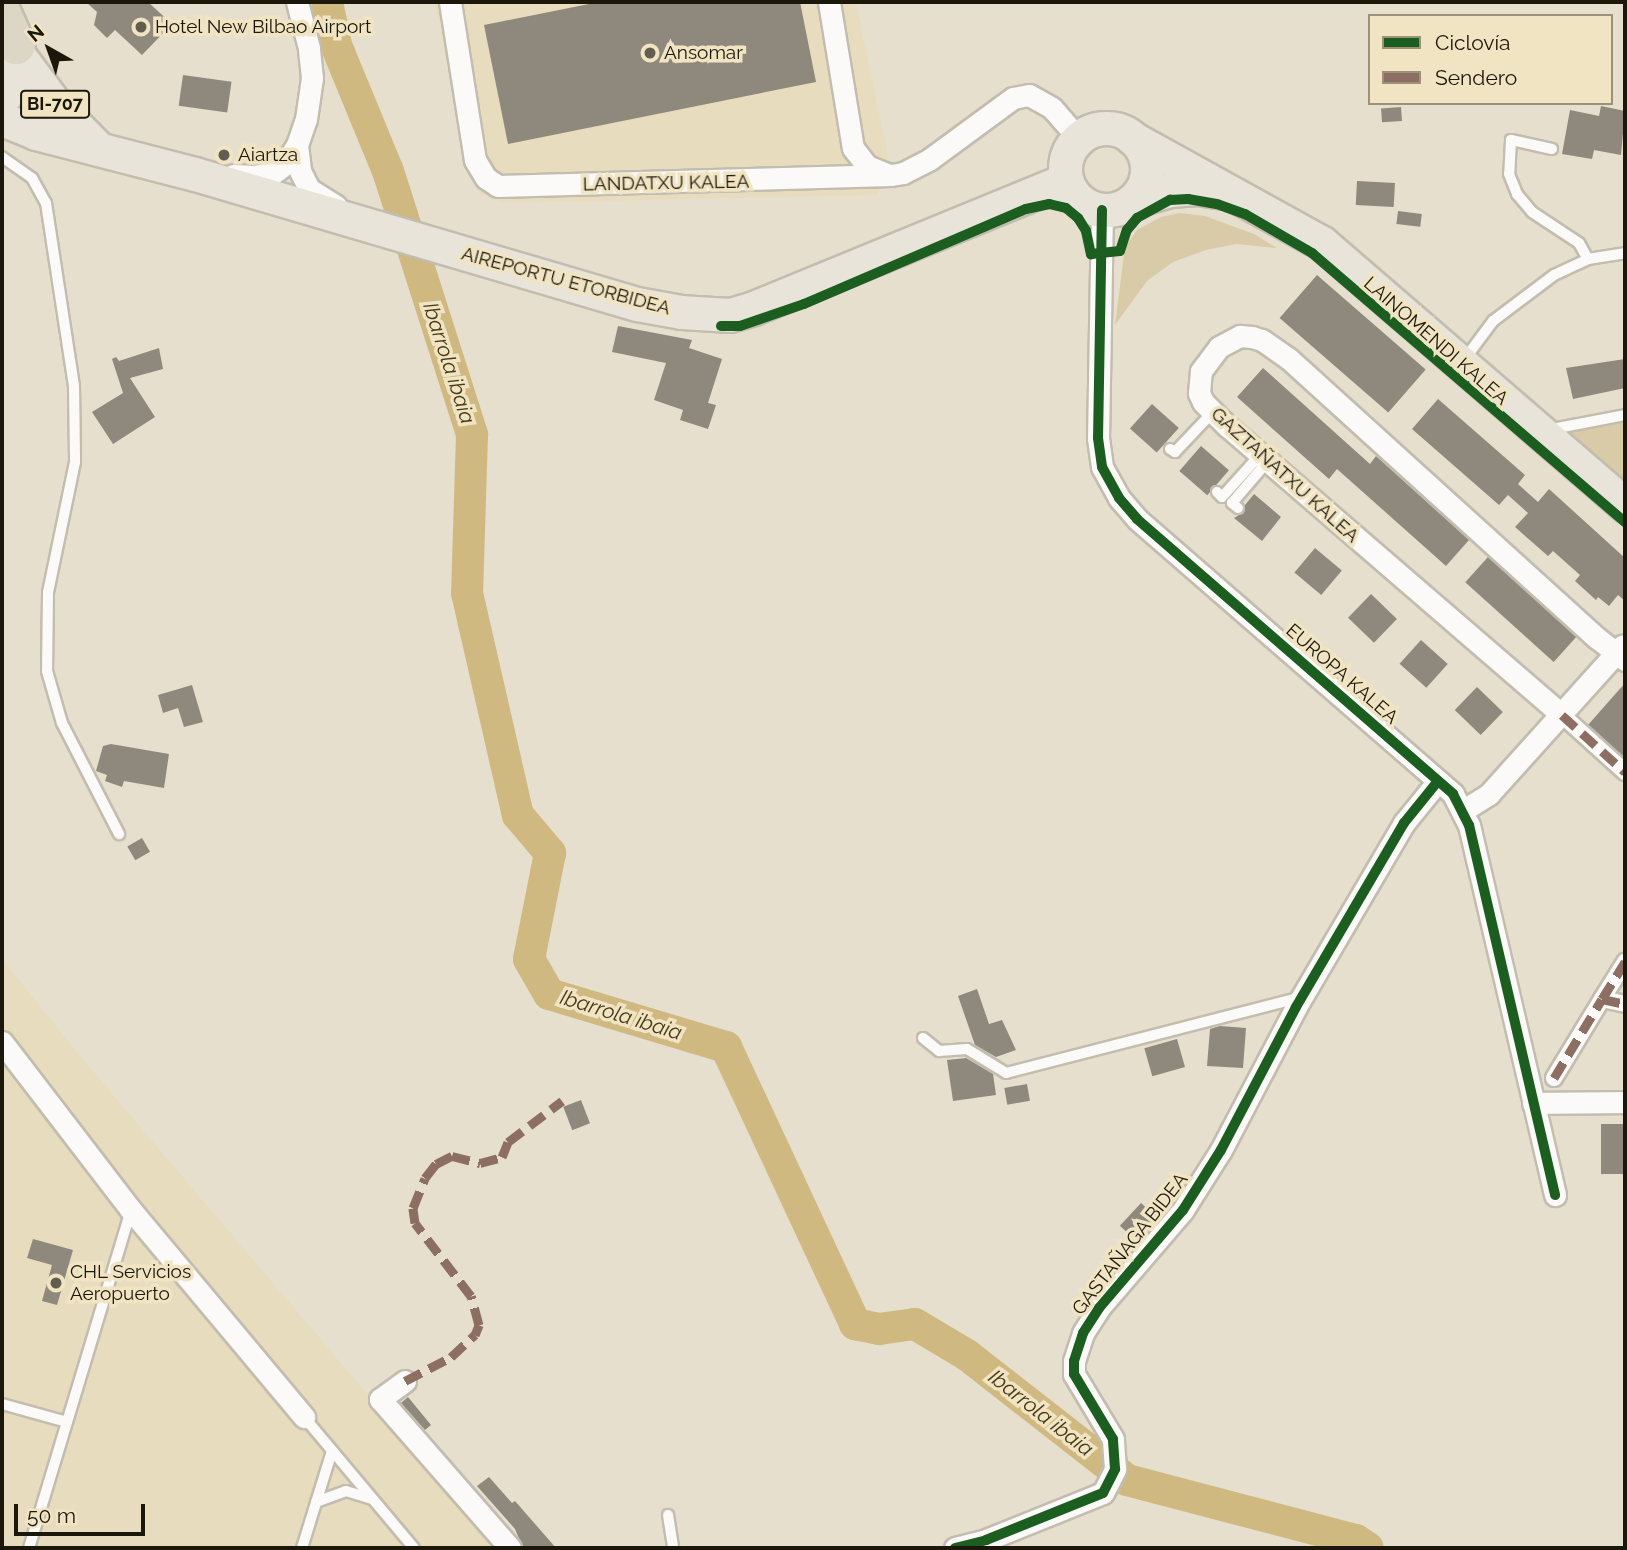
<!DOCTYPE html>
<html>
<head>
<meta charset="utf-8">
<style>
	body { margin:0 }
	#map { position:relative; width:1627px; height:1550px; overflow:hidden; background:#e6dfce; font-family:Raleway,sans-serif }
	div>[style] { position:absolute }
	.built>* { inset:0; background:#e8dcbf }
	.green>* { inset:0; background:#d9cba8 }
	.river>* { height:32px; margin:-16px; padding:0 16px; transform-origin:16px; border-radius:16px; background:#cfb980 }
	.building>* { inset:0; background:#8e897c; transform-origin:0 0 }
	.roads { filter:drop-shadow(2px 0 #c2bdaf) drop-shadow(-2px 0 #c2bdaf) drop-shadow(0 2px #c2bdaf) drop-shadow(0 -2px #c2bdaf) }
	.service>* { height:10px; margin:-5px; padding:0 5px; transform-origin:5px; border-radius:5px; background:#fbfaf8 }
	.pedestrian>* { height:16px; margin:-8px; padding:0 8px; transform-origin:8px; border-radius:8px; background:#fbfaf8 }
	.minor>* { height:21px; margin:-10.5px; padding:0 10.5px; transform-origin:10.5px; border-radius:10.5px; background:#fbfaf8 }
	.primary>* { height:33px; margin:-16.5px; padding:0 16.5px; transform-origin:16.5px; border-radius:16.5px; background:#e8e4d9 }
	.primary>.ring { margin:-16.5px; padding:0; box-sizing:content-box; background:none; border:33px solid #e8e4d9; border-radius:50% }
	.motorway>* { height:38px; margin:-19px; padding:0 19px; transform-origin:19px; border-radius:19px; background:#dcd6c5 }
	.quiet>* { height:9px; margin-top:-4.5px; transform-origin:0; background:repeating-linear-gradient(90deg,#8d6e63 0 18px,transparent 0 27px) }
	.cycleway>* { height:10px; margin:-5px; padding:0 5px; transform-origin:5px; border-radius:5px; background:#1b5e20 }
	.dots>* { width:19px; height:19px; translate:-50% -50%; box-sizing:border-box; border:4px solid #f0e4c3; border-radius:50% }
	span { translate:-50% -50%; white-space:nowrap; text-align:center; line-height:1.15; -webkit-text-stroke:7px #f0e4c3; paint-order:stroke }
	.shield-label span { padding:2px 5px; background:#f0e4c3; border:2px solid; border-radius:5px; -webkit-text-stroke-width:0 }
	.shield-label { font-size:18px; color:#1c170b; font-weight:700 }
	.poi-label { font-size:19px; color:#1c170b }
	.left { translate:0 -50%; text-align:left }
	.street-label { font-size:19px; color:#1c170b }
	.water-label { font-size:21px; color:#453918; font-style:italic }
	.frame { position:absolute; inset:0; border:4px solid #1c170b; pointer-events:none }
	.legend { position:absolute; left:1368px; top:14px; width:245px; height:91px; box-sizing:border-box; background:#f0e4c3; border:2px solid #9b9279; margin:0; padding:9px 12px; list-style:none; font-size:21px; color:#1c170b }
	.legend li { display:flex; align-items:center; gap:14px; height:35px }
	.legend b { width:35px; border:2px solid #9b9279 }
	.north { position:absolute; left:14px; top:14px; width:70px; height:70px; -webkit-text-stroke:5px #f0e4c3; paint-order:stroke; rotate:320deg; font-size:19px; font-weight:700; line-height:28px; text-align:center; color:#1c170b }
	.north::after { content:''; display:block; margin:auto; width:24px; height:32px; background:#1c170b; clip-path:polygon(50% 0,100% 100%,50% 72%,0 100%) }
	.scale { position:absolute; left:14px; top:1504px; width:131px; height:32px; box-sizing:border-box; border:4px solid #1c170b; border-top:0; padding-left:9px; font-size:21px; line-height:24px; white-space:nowrap; color:#1c170b; -webkit-text-stroke:5px #f0e4c3; paint-order:stroke }
</style>
</head>
<body>
<div id="map">
	<div class="built">
		<div style="clip-path:polygon(435px 2px,856px 2px,888px 156px,878px 195px,504px 203px,481px 194px,468px 174px)"></div>
		<div style="clip-path:polygon(2px 959px,85px 1062px,387px 1417px,507px 1548px,2px 1548px)"></div>
	</div>
	<div class="green">
		<div style="clip-path:polygon(1180px 213px,1205px 216px,1254px 234px,1277px 248px,1236px 244px,1206px 250px,1173px 262px,1147px 281px,1115px 325px,1125px 247px,1137px 230px,1161px 217px)"></div>
		<div style="clip-path:polygon(1625px 418px,1625px 494px,1557px 435px)"></div>
	</div>
	<div class="river">
		<div style="left:327px;top:2px;width:44px;rotate:78.2deg"></div>
		<div style="left:336px;top:45px;width:136px;rotate:67.6deg"></div>
		<div style="left:388px;top:171px;width:277px;rotate:72.3deg"></div>
		<div style="left:472px;top:435px;width:158px;rotate:91.8deg"></div>
		<div style="left:467px;top:593px;width:228px;rotate:77.1deg"></div>
		<div style="left:518px;top:815px;width:50px;rotate:49.9deg"></div>
		<div style="left:550px;top:853px;width:108px;rotate:101.2deg"></div>
		<div style="left:529px;top:959px;width:40px;rotate:60.3deg"></div>
		<div style="left:549px;top:994px;width:185px;rotate:16.7deg"></div>
		<div style="left:726px;top:1047px;width:306px;rotate:65deg"></div>
		<div style="left:855px;top:1324px;width:25px;rotate:12deg"></div>
		<div style="left:879px;top:1329px;width:36px;rotate:-8deg"></div>
		<div style="left:915px;top:1324px;width:61px;rotate:30.8deg"></div>
		<div style="left:967px;top:1355px;width:203px;rotate:38deg"></div>
		<div style="left:1127px;top:1480px;width:237px;rotate:14.7deg"></div>
		<div style="left:1356px;top:1540px;width:14px;rotate:34deg"></div>
	</div>
	<div class="building">
		<div style="clip-path:polygon(86px 2px,148px 2px,172px 24px,142px 55px,115px 30px,107px 38px,94px 25px,97px 12px)"></div>
		<div style="clip-path:polygon(599px 2px,800px 2px,816px 82px,508px 144px,484px 25px)"></div>
		<div style="left:183px;top:75px;width:49px;height:31px;rotate:8deg"></div>
		<div style="clip-path:polygon(1601px 106px,1625px 111px,1621px 155px,1594px 150px,1592px 159px,1562px 154px,1570px 110px,1599px 116px)"></div>
		<div style="left:1401px;top:107px;width:14px;height:20px;rotate:86deg"></div>
		<div style="left:1357px;top:181px;width:38px;height:24px;rotate:3deg"></div>
		<div style="left:1398px;top:211px;width:24px;height:13px;rotate:7deg"></div>
		<div style="left:1317px;top:275px;width:144px;height:57px;rotate:41deg"></div>
		<div style="clip-path:polygon(618px 326px,692px 340px,689px 348px,722px 359px,708px 403px,716px 405px,708px 429px,680px 420px,683px 410px,654px 400px,666px 363px,612px 352px)"></div>
		<div style="clip-path:polygon(159px 348px,163px 369px,130px 378px,155px 417px,113px 444px,92px 412px,123px 393px,112px 359px,116px 357px,119px 361px)"></div>
		<div style="clip-path:polygon(1625px 359px,1625px 388px,1573px 399px,1566px 368px)"></div>
		<div style="clip-path:polygon(1263px 368px,1370px 464px,1376px 456px,1469px 540px,1446px 566px,1337px 469px,1329px 479px,1237px 397px)"></div>
		<div style="clip-path:polygon(1438px 399px,1525px 475px,1518px 484px,1538px 502px,1549px 489px,1625px 558px,1625px 601px,1618px 595px,1609px 606px,1598px 597px,1596px 600px,1575px 581px,1580px 575px,1553px 551px,1548px 556px,1515px 527px,1528px 513px,1508px 495px,1499px 505px,1412px 429px)"></div>
		<div style="left:1152px;top:404px;width:36px;height:33px;rotate:42deg"></div>
		<div style="left:1201px;top:446px;width:37px;height:33px;rotate:41deg"></div>
		<div style="clip-path:polygon(1254px 494px,1281px 517px,1262px 541px,1234px 518px,1244px 512px,1245px 505px)"></div>
		<div style="left:1315px;top:548px;width:35px;height:32px;rotate:40deg"></div>
		<div style="left:1488px;top:557px;width:119px;height:34px;rotate:42deg"></div>
		<div style="left:1371px;top:594px;width:36px;height:33px;rotate:44deg"></div>
		<div style="left:1421px;top:640px;width:36px;height:32px;rotate:42deg"></div>
		<div style="clip-path:polygon(1625px 683px,1625px 758px,1588px 725px)"></div>
		<div style="clip-path:polygon(192px 685px,203px 722px,184px 727px,178px 708px,163px 713px,158px 695px)"></div>
		<div style="left:1477px;top:687px;width:36px;height:32px;rotate:44deg"></div>
		<div style="clip-path:polygon(111px 744px,169px 754px,164px 788px,124px 781px,122px 787px,105px 781px,107px 775px,96px 771px,103px 746px)"></div>
		<div style="left:142px;top:838px;width:16px;height:17px;rotate:60deg"></div>
		<div style="clip-path:polygon(977px 989px,989px 1024px,1002px 1020px,1016px 1050px,996px 1057px,975px 1045px,958px 996px)"></div>
		<div style="clip-path:polygon(1220px 1026px,1246px 1028px,1243px 1068px,1207px 1066px,1210px 1029px)"></div>
		<div style="left:1177px;top:1039px;width:29px;height:34px;rotate:74deg"></div>
		<div style="clip-path:polygon(966px 1058px,993px 1074px,996px 1095px,953px 1101px,947px 1060px)"></div>
		<div style="left:1027px;top:1084px;width:17px;height:23px;rotate:80deg"></div>
		<div style="left:581px;top:1100px;width:25px;height:19px;rotate:69deg"></div>
		<div style="left:1601px;top:1124px;width:24px;height:50px"></div>
		<div style="left:1141px;top:1203px;width:23px;height:31px;rotate:43deg"></div>
		<div style="clip-path:polygon(33px 1239px,73px 1250px,57px 1305px,42px 1301px,52px 1265px,27px 1258px)"></div>
		<div style="clip-path:polygon(408px 1397px,431px 1425px,425px 1430px,401px 1403px)"></div>
		<div style="clip-path:polygon(489px 1477px,512px 1503px,515px 1501px,556px 1548px,523px 1548px,515px 1529px,477px 1486px)"></div>
	</div>
	<div class="roads">
		<div class="service">
			<div style="left:1552px;top:149px;width:42px;rotate:-167.6deg"></div>
			<div style="left:1511px;top:140px;width:34px;rotate:93deg"></div>
			<div style="left:1509px;top:174px;width:22px;rotate:68deg"></div>
			<div style="left:1517px;top:194px;width:23px;rotate:50deg"></div>
			<div style="left:1532px;top:212px;width:56px;rotate:33.4deg"></div>
			<div style="left:1579px;top:243px;width:18px;rotate:61deg"></div>
			<div style="left:2px;top:157px;width:37px;rotate:35deg"></div>
			<div style="left:32px;top:178px;width:29px;rotate:61deg"></div>
			<div style="left:46px;top:203px;width:185px;rotate:81.3deg"></div>
			<div style="left:74px;top:386px;width:76px;rotate:89.2deg"></div>
			<div style="left:75px;top:462px;width:133px;rotate:101.7deg"></div>
			<div style="left:48px;top:592px;width:79px;rotate:90.7deg"></div>
			<div style="left:47px;top:671px;width:54px;rotate:73.9deg"></div>
			<div style="left:62px;top:723px;width:125px;rotate:62.8deg"></div>
			<div style="left:1464px;top:360px;width:49px;rotate:-53.4deg"></div>
			<div style="left:1493px;top:321px;width:76px;rotate:-37deg"></div>
			<div style="left:1554px;top:275px;width:38px;rotate:-25deg"></div>
			<div style="left:1588px;top:259px;width:37px;rotate:-9deg"></div>
			<div style="left:1547px;top:430px;width:79px;rotate:-10.9deg"></div>
			<div style="left:1170px;top:449px;width:6px;rotate:31deg"></div>
			<div style="left:1175px;top:452px;width:55px;rotate:-46.5deg"></div>
			<div style="left:1217px;top:492px;width:7px;rotate:45deg"></div>
			<div style="left:1222px;top:497px;width:57px;rotate:-47.9deg"></div>
			<div style="left:1238px;top:508px;width:8px;rotate:-140deg"></div>
			<div style="left:1232px;top:503px;width:54px;rotate:-49.5deg"></div>
			<div style="left:923px;top:1038px;width:21px;rotate:39deg"></div>
			<div style="left:939px;top:1051px;width:28px;rotate:-4deg"></div>
			<div style="left:967px;top:1049px;width:46px;rotate:31.6deg"></div>
			<div style="left:1006px;top:1073px;width:301px;rotate:-14.4deg"></div>
			<div style="left:2px;top:1404px;width:67px;rotate:15.5deg"></div>
			<div style="left:304px;top:1417px;width:171px;rotate:50deg"></div>
			<div style="left:316px;top:1502px;width:32px;rotate:-20deg"></div>
			<div style="left:346px;top:1491px;width:28px;rotate:17deg"></div>
			<div style="left:668px;top:1515px;width:33px;rotate:81deg"></div>
			<div style="left:29px;top:1548px;width:353px;rotate:-73.2deg"></div>
			<div style="left:302px;top:1548px;width:102px;rotate:-72.8deg"></div>
		</div>
		<div class="pedestrian">
			<div style="left:1562px;top:715px;width:85px;rotate:42.1deg"></div>
			<div style="left:1602px;top:999px;width:44px;rotate:-58.1deg"></div>
			<div style="left:1554px;top:1078px;width:92px;rotate:-58.7deg"></div>
			<div style="left:1602px;top:999px;width:24px;rotate:12deg"></div>
		</div>
		<div class="minor">
			<div style="left:450px;top:2px;width:160px;rotate:81deg"></div>
			<div style="left:475px;top:160px;width:21px;rotate:59deg"></div>
			<div style="left:486px;top:178px;width:14px;rotate:34deg"></div>
			<div style="left:498px;top:186px;width:393px;rotate:-1.6deg"></div>
			<div style="left:891px;top:175px;width:12px;rotate:-9deg"></div>
			<div style="left:903px;top:173px;width:30px;rotate:-27deg"></div>
			<div style="left:930px;top:159px;width:103px;rotate:-36.3deg"></div>
			<div style="left:1013px;top:98px;width:16px;rotate:-11deg"></div>
			<div style="left:1029px;top:95px;width:26px;rotate:29deg"></div>
			<div style="left:1052px;top:108px;width:41px;rotate:48.9deg"></div>
			<div style="left:829px;top:2px;width:148px;rotate:80.7deg"></div>
			<div style="left:853px;top:148px;width:23px;rotate:52deg"></div>
			<div style="left:867px;top:166px;width:24px;rotate:22deg"></div>
			<div style="left:297px;top:145px;width:26px;rotate:83deg"></div>
			<div style="left:300px;top:171px;width:20px;rotate:63deg"></div>
			<div style="left:309px;top:189px;width:32px;rotate:32deg"></div>
			<div style="left:233px;top:175px;width:21px;rotate:3deg"></div>
			<div style="left:254px;top:176px;width:21px;rotate:-11deg"></div>
			<div style="left:275px;top:172px;width:11px;rotate:-38deg"></div>
			<div style="left:284px;top:165px;width:24px;rotate:-57deg"></div>
			<div style="left:297px;top:145px;width:28px;rotate:-71deg"></div>
			<div style="left:306px;top:119px;width:41px;rotate:-81.7deg"></div>
			<div style="left:312px;top:78px;width:30px;rotate:-96deg"></div>
			<div style="left:309px;top:48px;width:48px;rotate:-104.6deg"></div>
			<div style="left:1102px;top:210px;width:228px;rotate:91deg"></div>
			<div style="left:1098px;top:438px;width:29px;rotate:82deg"></div>
			<div style="left:1102px;top:467px;width:35px;rotate:61deg"></div>
			<div style="left:1119px;top:498px;width:28px;rotate:49deg"></div>
			<div style="left:1137px;top:519px;width:419px;rotate:41deg"></div>
			<div style="left:1453px;top:794px;width:35px;rotate:63deg"></div>
			<div style="left:1469px;top:825px;width:380px;rotate:76.9deg"></div>
			<div style="left:1562px;top:715px;width:441px;rotate:-139.2deg"></div>
			<div style="left:1228px;top:427px;width:35px;rotate:-135deg"></div>
			<div style="left:1203px;top:402px;width:10px;rotate:-114deg"></div>
			<div style="left:1199px;top:393px;width:22px;rotate:-85deg"></div>
			<div style="left:1201px;top:371px;width:30px;rotate:-53deg"></div>
			<div style="left:1219px;top:347px;width:24px;rotate:-28deg"></div>
			<div style="left:1240px;top:336px;width:12px;rotate:5deg"></div>
			<div style="left:1252px;top:337px;width:10px;rotate:17deg"></div>
			<div style="left:1262px;top:340px;width:32px;rotate:35deg"></div>
			<div style="left:1288px;top:358px;width:417px;rotate:42.2deg"></div>
			<div style="left:1597px;top:638px;width:36px;rotate:38deg"></div>
			<div style="left:1462px;top:811px;width:32px;rotate:-32deg"></div>
			<div style="left:1489px;top:794px;width:200px;rotate:-48deg"></div>
			<div style="left:2px;top:1042px;width:212px;rotate:52.5deg"></div>
			<div style="left:131px;top:1210px;width:270px;rotate:50.1deg"></div>
			<div style="left:1533px;top:1103px;width:92px;rotate:-0.6deg"></div>
			<div style="left:405px;top:1381px;width:31px;rotate:144deg"></div>
			<div style="left:380px;top:1399px;width:198px;rotate:48.9deg"></div>
			<div style="left:955px;top:1548px;width:32px;rotate:-14deg"></div>
			<div style="left:986px;top:1540px;width:126px;rotate:-21.9deg"></div>
			<div style="left:1103px;top:1493px;width:27px;rotate:-63deg"></div>
			<div style="left:1115px;top:1469px;width:30px;rotate:-94deg"></div>
			<div style="left:1113px;top:1439px;width:76px;rotate:-121deg"></div>
			<div style="left:1074px;top:1374px;width:13px;rotate:-90deg"></div>
			<div style="left:1074px;top:1361px;width:29px;rotate:-72deg"></div>
			<div style="left:1083px;top:1333px;width:30px;rotate:-57deg"></div>
			<div style="left:1099px;top:1308px;width:129px;rotate:-49.4deg"></div>
			<div style="left:1183px;top:1210px;width:71px;rotate:-57.7deg"></div>
			<div style="left:1221px;top:1150px;width:161px;rotate:-62.3deg"></div>
			<div style="left:1296px;top:1007px;width:213px;rotate:-59.6deg"></div>
			<div style="left:1404px;top:823px;width:54px;rotate:-51deg"></div>
		</div>
		<div class="primary">
			<div style="left:20px;top:57px;width:59px;rotate:53.3deg"></div>
			<div style="left:55px;top:104px;width:59px;rotate:45.7deg"></div>
			<div style="left:2px;top:99px;width:22px;rotate:-51deg"></div>
			<div style="left:16px;top:82px;width:12px;rotate:-76deg"></div>
			<div style="left:19px;top:70px;width:25px;rotate:-97deg"></div>
			<div style="left:2px;top:119px;width:37px;rotate:22deg"></div>
			<div style="left:36px;top:133px;width:164px;rotate:14.5deg"></div>
			<div style="left:195px;top:174px;width:461px;rotate:16.4deg"></div>
			<div style="left:637px;top:304px;width:45px;rotate:10.3deg"></div>
			<div style="left:681px;top:312px;width:49px;rotate:3.5deg"></div>
			<div style="left:730px;top:315px;width:22px;rotate:-16deg"></div>
			<div style="left:751px;top:309px;width:340px;rotate:-22.3deg"></div>
			<div class="ring" style="left:1065px;top:128px;width:49px;height:49px"></div>
			<div style="left:1132px;top:138px;width:217px;rotate:28.9deg"></div>
			<div style="left:1322px;top:243px;width:401px;rotate:40.8deg"></div>
			<div style="left:1132px;top:201px;width:40px;rotate:-16deg"></div>
			<div style="left:1170px;top:190px;width:27px;rotate:-4deg"></div>
			<div style="left:1197px;top:188px;width:26px;rotate:9deg"></div>
		</div>
		<div class="motorway">
			<div style="left:2px;top:14px;width:34px;rotate:66deg"></div>
		</div>
	</div>
	<div class="quiet">
		<div style="left:1562px;top:715px;width:85px;rotate:42.1deg"></div>
		<div style="left:1602px;top:999px;width:44px;rotate:-58.1deg"></div>
		<div style="left:1554px;top:1078px;width:92px;rotate:-58.7deg"></div>
		<div style="left:1602px;top:999px;width:24px;rotate:12deg"></div>
		<div style="left:405px;top:1381px;width:52px;rotate:-27.6deg"></div>
		<div style="left:451px;top:1357px;width:33px;rotate:-43deg"></div>
		<div style="left:475px;top:1335px;width:11px;rotate:-68deg"></div>
		<div style="left:479px;top:1325px;width:30px;rotate:-105deg"></div>
		<div style="left:471px;top:1296px;width:92px;rotate:-127.5deg"></div>
		<div style="left:415px;top:1223px;width:15px;rotate:-98deg"></div>
		<div style="left:413px;top:1208px;width:32px;rotate:-68deg"></div>
		<div style="left:425px;top:1178px;width:18px;rotate:-52deg"></div>
		<div style="left:436px;top:1164px;width:18px;rotate:-27deg"></div>
		<div style="left:452px;top:1156px;width:29px;rotate:14deg"></div>
		<div style="left:480px;top:1163px;width:23px;rotate:-15deg"></div>
		<div style="left:502px;top:1157px;width:16px;rotate:-68deg"></div>
		<div style="left:508px;top:1142px;width:68px;rotate:-37.2deg"></div>
	</div>
	<div class="cycleway">
		<div style="left:1102px;top:210px;width:228px;rotate:91deg"></div>
		<div style="left:1098px;top:438px;width:29px;rotate:82deg"></div>
		<div style="left:1102px;top:467px;width:35px;rotate:61deg"></div>
		<div style="left:1119px;top:498px;width:28px;rotate:49deg"></div>
		<div style="left:1137px;top:519px;width:419px;rotate:41deg"></div>
		<div style="left:1453px;top:794px;width:35px;rotate:63deg"></div>
		<div style="left:1469px;top:825px;width:380px;rotate:76.9deg"></div>
		<div style="left:721px;top:326px;width:19px"></div>
		<div style="left:740px;top:326px;width:68px;rotate:-19deg"></div>
		<div style="left:804px;top:304px;width:241px;rotate:-23.2deg"></div>
		<div style="left:1026px;top:209px;width:24px;rotate:-12deg"></div>
		<div style="left:1049px;top:204px;width:17px;rotate:13deg"></div>
		<div style="left:1066px;top:208px;width:16px;rotate:40deg"></div>
		<div style="left:1078px;top:218px;width:15px;rotate:58deg"></div>
		<div style="left:1086px;top:231px;width:24px;rotate:78deg"></div>
		<div style="left:1091px;top:254px;width:29px;rotate:-6deg"></div>
		<div style="left:1120px;top:251px;width:22px;rotate:-72deg"></div>
		<div style="left:1127px;top:230px;width:16px;rotate:-50deg"></div>
		<div style="left:1137px;top:218px;width:38px;rotate:-29deg"></div>
		<div style="left:1170px;top:200px;width:18px;rotate:-3deg"></div>
		<div style="left:1188px;top:199px;width:29px;rotate:10deg"></div>
		<div style="left:1217px;top:204px;width:30px;rotate:20deg"></div>
		<div style="left:1245px;top:214px;width:78px;rotate:30.2deg"></div>
		<div style="left:1312px;top:253px;width:413px;rotate:40.7deg"></div>
		<div style="left:955px;top:1548px;width:32px;rotate:-14deg"></div>
		<div style="left:986px;top:1540px;width:126px;rotate:-21.9deg"></div>
		<div style="left:1103px;top:1493px;width:27px;rotate:-63deg"></div>
		<div style="left:1115px;top:1469px;width:30px;rotate:-94deg"></div>
		<div style="left:1113px;top:1439px;width:76px;rotate:-121deg"></div>
		<div style="left:1074px;top:1374px;width:13px;rotate:-90deg"></div>
		<div style="left:1074px;top:1361px;width:29px;rotate:-72deg"></div>
		<div style="left:1083px;top:1333px;width:30px;rotate:-57deg"></div>
		<div style="left:1099px;top:1308px;width:129px;rotate:-49.4deg"></div>
		<div style="left:1183px;top:1210px;width:71px;rotate:-57.7deg"></div>
		<div style="left:1221px;top:1150px;width:161px;rotate:-62.3deg"></div>
		<div style="left:1296px;top:1007px;width:213px;rotate:-59.6deg"></div>
		<div style="left:1404px;top:823px;width:54px;rotate:-51deg"></div>
	</div>
	<div class="dots">
		<div style="left:141px;top:27px;background:#635d4f"></div>
		<div style="left:650px;top:53px;background:#635d4f"></div>
		<div style="left:224px;top:155px;background:#635d4f"></div>
		<div style="left:56px;top:1283px;background:#635d4f"></div>
	</div>
	<div class="shield-label">
		<span style="left:55px;top:104px">BI-707</span>
	</div>
	<div class="poi-label">
		<span class="left" style="left:155px;top:27px">Hotel New Bilbao Airport</span>
		<span class="left" style="left:664px;top:53px">Ansomar</span>
		<span class="left" style="left:238px;top:155px">Aiartza</span>
		<span class="left" style="left:70px;top:1283px">CHL Servicios<br>Aeropuerto</span>
	</div>
	<div class="street-label">
		<span style="left:666px;top:183px;rotate:-1deg">LANDATXU KALEA</span>
		<span style="left:566px;top:281px;rotate:15deg">AIREPORTU ETORBIDEA</span>
		<span style="left:1436px;top:341px;rotate:41deg">LAINOMENDI KALEA</span>
		<span style="left:1285px;top:475px;rotate:42deg">GAZTAÑATXU KALEA</span>
		<span style="left:1342px;top:674px;rotate:41deg">EUROPA KALEA</span>
		<span style="left:1130px;top:1244px;rotate:-52deg">GASTAÑAGA BIDEA</span>
	</div>
	<div class="water-label">
		<span style="left:449px;top:363px;rotate:72deg">Ibarrola ibaia</span>
		<span style="left:621px;top:1015px;rotate:17deg">Ibarrola ibaia</span>
		<span style="left:1041px;top:1413px;rotate:38deg">Ibarrola ibaia</span>
	</div>
	<div class="frame"></div>
	<ul class="legend">
	<li><b style="height:9px;background:#1b5e20"></b>Ciclovía</li>
	<li><b style="height:9px;background:#8d6e63"></b>Sendero</li>
	</ul>
	<div class="north">N</div>
	<div class="scale">50 m</div>
</div>
</body>
</html>
